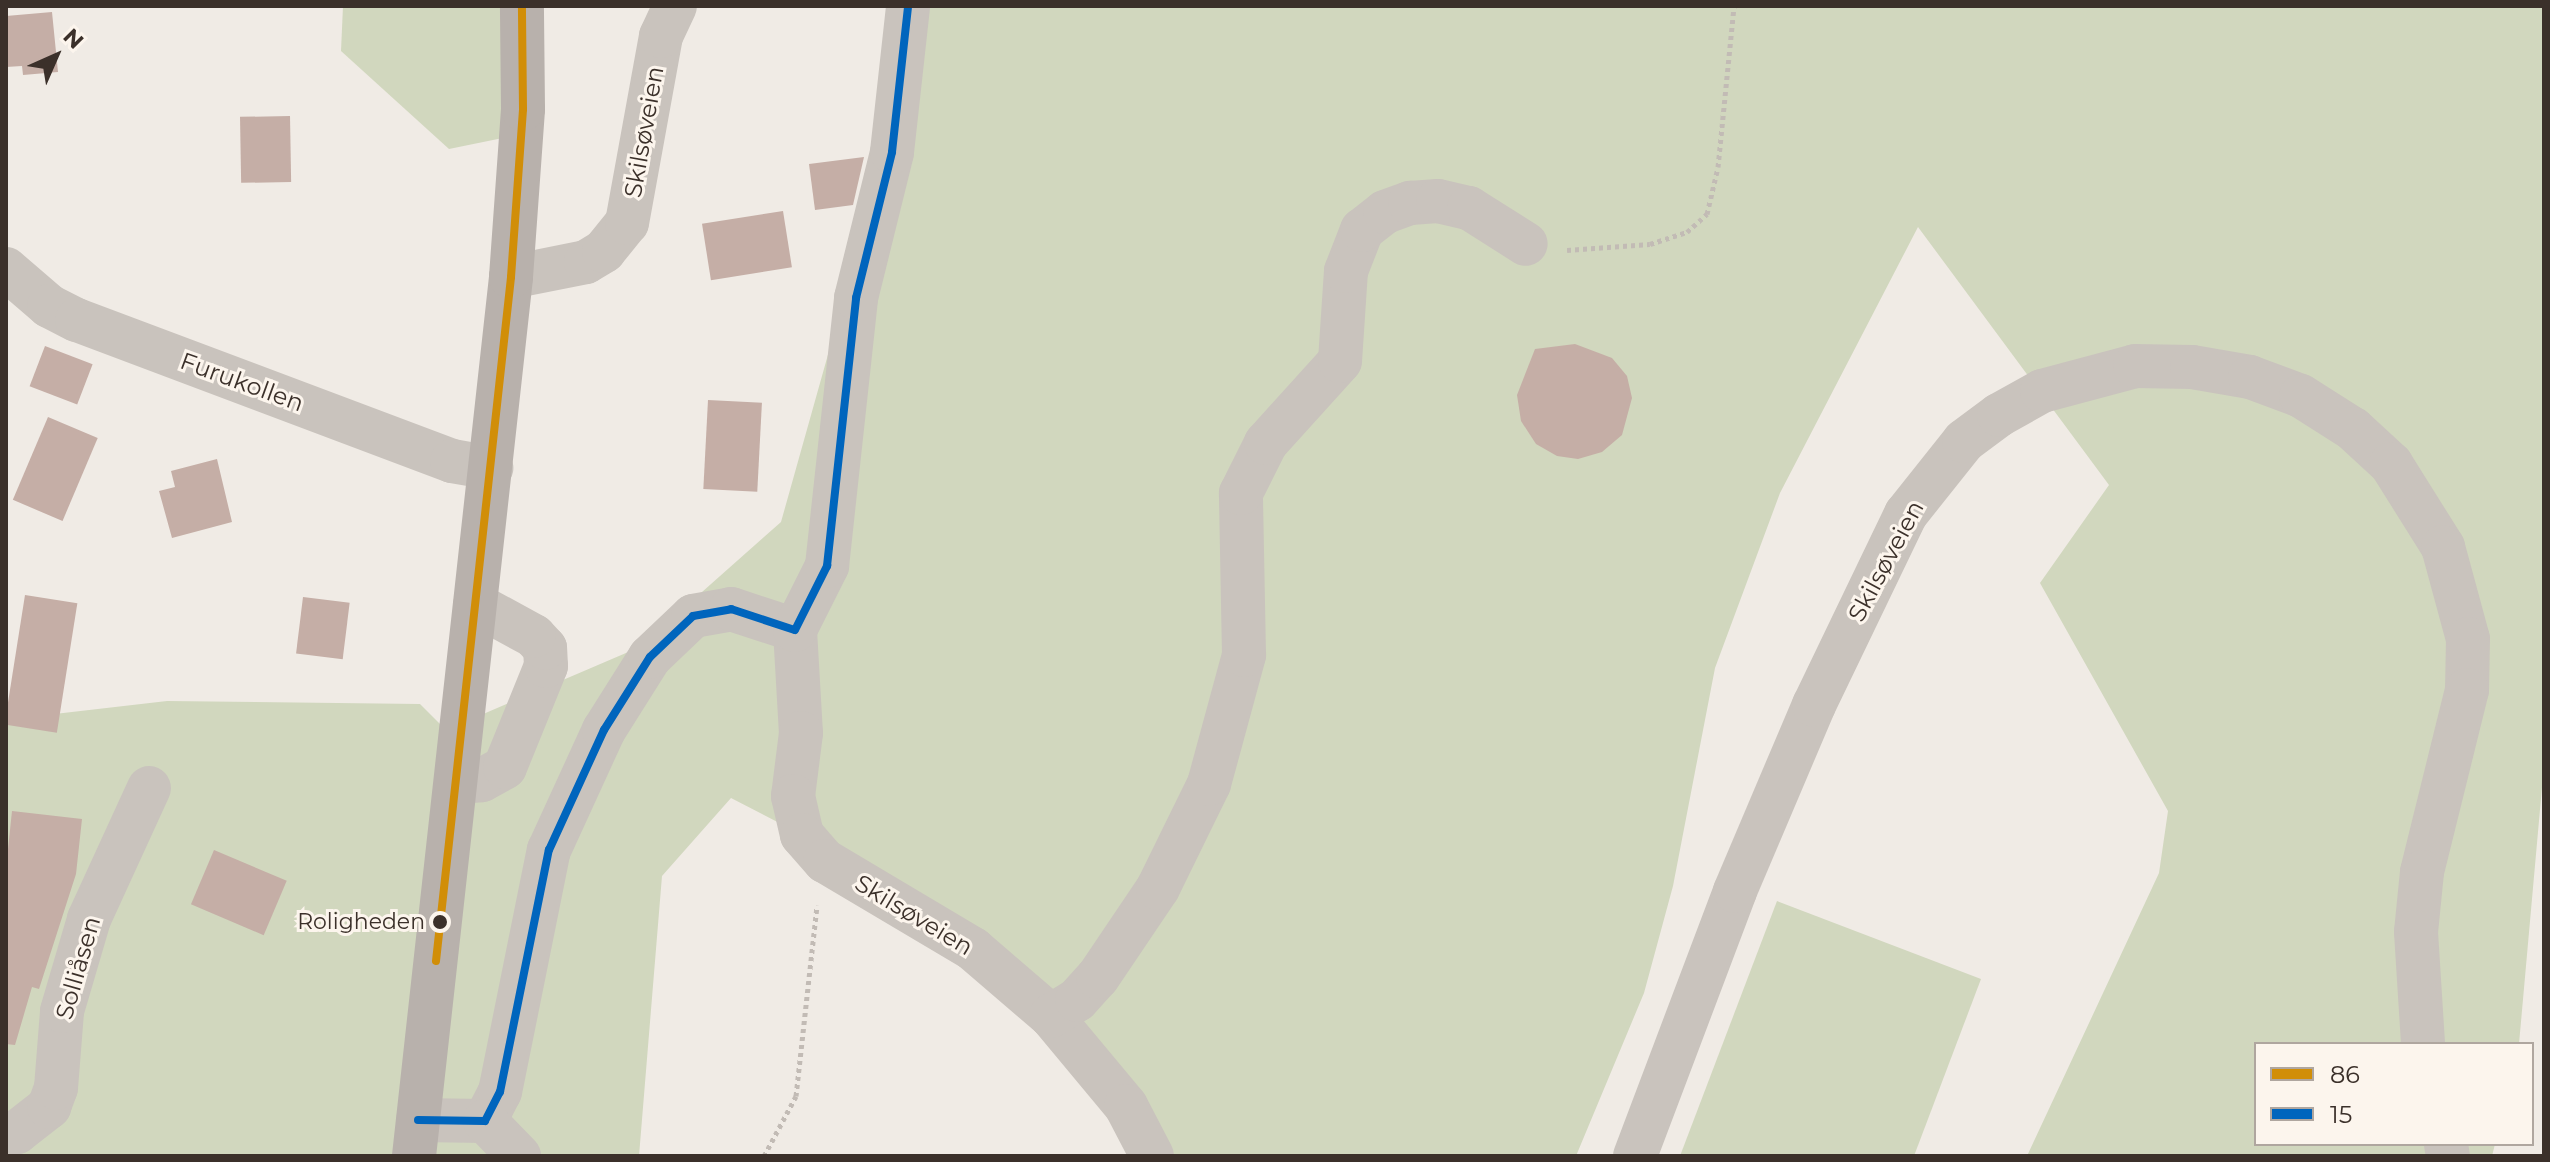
<!DOCTYPE html>
<html>
<head>
<meta charset="utf-8">
<style>
	body { margin:0 }
	#map { position:relative; width:2550px; height:1162px; overflow:hidden; background:#f0ebe5; font-family:Montserrat,sans-serif }
	div>[style] { position:absolute }
	.green>* { inset:0; background:#d1d7be }
	.building>* { inset:0; background:#c5aea6; transform-origin:0 0 }
	.path>* { height:5px; margin-top:-2.5px; transform-origin:0; background:repeating-linear-gradient(90deg,#c2bbb5 0 4px,transparent 0 8px) }
	.minor>* { height:44px; margin:-22px; padding:0 22px; transform-origin:22px; border-radius:22px; background:#c9c3bd }
	.major>* { height:44px; margin:-22px; padding:0 22px; transform-origin:22px; border-radius:22px; background:#b8b1ac }
	.bus-1>* { height:8px; margin:-4px; padding:0 4px; transform-origin:4px; border-radius:4px; background:#d18e08 }
	.bus-2>* { height:8px; margin:-4px; padding:0 4px; transform-origin:4px; border-radius:4px; background:#0065bd }
	.dots>* { width:22px; height:22px; translate:-50% -50%; box-sizing:border-box; border:4px solid #fcf5ed; border-radius:50% }
	span { translate:-50% -50%; white-space:nowrap; text-align:center; line-height:1.15; -webkit-text-stroke:6px #fcf5ed; paint-order:stroke }
	.bus-label { font-size:22px; color:#3b302a }
	.right { translate:-100% -50%; text-align:right }
	.street-label { font-size:24px; color:#3b302a }
	.frame { position:absolute; inset:0; border:8px solid #3b302a; pointer-events:none }
	.legend { position:absolute; left:2254px; top:1042px; width:280px; height:104px; box-sizing:border-box; background:#fcf5ed; border:2px solid #afa69f; margin:0; padding:10px 14px; list-style:none; font-size:24px; color:#3b302a }
	.legend li { display:flex; align-items:center; gap:16px; height:40px }
	.legend b { width:40px; border:2px solid #afa69f }
	.north { position:absolute; left:16px; top:16px; width:80px; height:80px; -webkit-text-stroke:6px #fcf5ed; paint-order:stroke; rotate:45deg; font-size:22px; font-weight:700; line-height:32px; text-align:center; color:#3b302a }
	.north::after { content:''; display:block; margin:auto; width:28px; height:36px; background:#3b302a; clip-path:polygon(50% 0,100% 100%,50% 72%,0 100%) }
</style>
</head>
<body>
<div id="map">
	<div class="green">
		<div style="clip-path:polygon(343px 6px,527px 6px,513px 136px,449px 149px,341px 51px)"></div>
		<div style="clip-path:polygon(899px 6px,2544px 6px,2544px 765px,2519px 1044px,2256px 1044px,2256px 1144px,2495px 1144px,2492px 1156px,2027px 1156px,2159px 873px,2168px 811px,2040px 583px,2109px 485px,1918px 227px,1780px 493px,1715px 668px,1673px 886px,1644px 993px,1576px 1156px,1157px 1156px,1029px 980px,872px 871px,731px 798px,662px 876px,639px 1156px,6px 1156px,6px 706px,20px 718px,167px 701px,420px 704px,446px 730px,640px 647px,781px 522px,845px 294px)"></div>
		<div style="clip-path:polygon(1777px 901px,1981px 979px,1914px 1156px,1680px 1156px)"></div>
	</div>
	<div class="building">
		<div style="clip-path:polygon(52px 12px,58px 72px,23px 75px,22px 66px,6px 67px,6px 16px)"></div>
		<div style="left:290px;top:116px;width:66px;height:50px;rotate:89deg"></div>
		<div style="clip-path:polygon(864px 157px,853px 205px,815px 210px,809px 164px)"></div>
		<div style="left:783px;top:211px;width:57px;height:82px;rotate:81deg"></div>
		<div style="clip-path:polygon(1575px 344px,1612px 358px,1627px 376px,1632px 398px,1622px 435px,1602px 452px,1578px 459px,1557px 456px,1536px 444px,1521px 421px,1517px 395px,1535px 349px)"></div>
		<div style="left:45px;top:346px;width:51px;height:43px;rotate:21deg"></div>
		<div style="left:708px;top:400px;width:54px;height:89px;rotate:3deg"></div>
		<div style="left:48px;top:417px;width:54px;height:90px;rotate:23deg"></div>
		<div style="clip-path:polygon(217px 459px,232px 522px,172px 538px,159px 491px,175px 487px,171px 471px)"></div>
		<div style="left:25px;top:595px;width:53px;height:131px;rotate:9deg"></div>
		<div style="left:303px;top:597px;width:47px;height:57px;rotate:7deg"></div>
		<div style="clip-path:polygon(12px 811px,82px 819px,76px 874px,39px 989px,32px 987px,15px 1045px,6px 1044px,6px 868px)"></div>
		<div style="left:214px;top:850px;width:79px;height:59px;rotate:23deg"></div>
	</div>
	<div class="path">
		<div style="left:1567px;top:250px;width:83px;rotate:-4.1deg"></div>
		<div style="left:1650px;top:244px;width:39px;rotate:-18deg"></div>
		<div style="left:1687px;top:232px;width:27px;rotate:-42deg"></div>
		<div style="left:1707px;top:214px;width:48px;rotate:-76.8deg"></div>
		<div style="left:1718px;top:167px;width:162px;rotate:-84.3deg"></div>
		<div style="left:764px;top:1156px;width:68px;rotate:-61.9deg"></div>
		<div style="left:796px;top:1096px;width:192px;rotate:-83.7deg"></div>
	</div>
	<div class="minor">
		<div style="left:6px;top:269px;width:57px;rotate:40.7deg"></div>
		<div style="left:49px;top:306px;width:31px;rotate:27deg"></div>
		<div style="left:77px;top:320px;width:401px;rotate:20.6deg"></div>
		<div style="left:452px;top:461px;width:40px;rotate:10deg"></div>
		<div style="left:511px;top:277px;width:76px;rotate:-11.3deg"></div>
		<div style="left:586px;top:262px;width:21px;rotate:-31deg"></div>
		<div style="left:604px;top:251px;width:36px;rotate:-51deg"></div>
		<div style="left:627px;top:223px;width:190px;rotate:-79.7deg"></div>
		<div style="left:661px;top:36px;width:33px;rotate:-65deg"></div>
		<div style="left:795px;top:630px;width:103px;rotate:86.7deg"></div>
		<div style="left:801px;top:733px;width:64px;rotate:97.2deg"></div>
		<div style="left:793px;top:796px;width:40px;rotate:77deg"></div>
		<div style="left:802px;top:835px;width:35px;rotate:49deg"></div>
		<div style="left:825px;top:861px;width:172px;rotate:30.7deg"></div>
		<div style="left:973px;top:949px;width:103px;rotate:40.7deg"></div>
		<div style="left:1051px;top:1016px;width:117px;rotate:50.2deg"></div>
		<div style="left:1126px;top:1106px;width:56px;rotate:62.5deg"></div>
		<div style="left:456px;top:782px;width:26px;rotate:-4deg"></div>
		<div style="left:482px;top:780px;width:26px;rotate:-29deg"></div>
		<div style="left:505px;top:767px;width:109px;rotate:-67.9deg"></div>
		<div style="left:546px;top:666px;width:18px;rotate:-93deg"></div>
		<div style="left:545px;top:648px;width:16px;rotate:-133deg"></div>
		<div style="left:534px;top:636px;width:67px;rotate:-151.5deg"></div>
		<div style="left:1051px;top:1016px;width:31px;rotate:-32deg"></div>
		<div style="left:1077px;top:1000px;width:31px;rotate:-48deg"></div>
		<div style="left:1098px;top:977px;width:107px;rotate:-56deg"></div>
		<div style="left:1158px;top:888px;width:116px;rotate:-63.9deg"></div>
		<div style="left:1209px;top:784px;width:134px;rotate:-74.8deg"></div>
		<div style="left:1244px;top:655px;width:162px;rotate:-91.1deg"></div>
		<div style="left:1241px;top:493px;width:56px;rotate:-63.4deg"></div>
		<div style="left:1266px;top:443px;width:110px;rotate:-47.9deg"></div>
		<div style="left:1340px;top:361px;width:90px;rotate:-86.2deg"></div>
		<div style="left:1346px;top:271px;width:44px;rotate:-68.7deg"></div>
		<div style="left:1362px;top:230px;width:29px;rotate:-38deg"></div>
		<div style="left:1385px;top:212px;width:27px;rotate:-20deg"></div>
		<div style="left:1410px;top:203px;width:28px;rotate:-4deg"></div>
		<div style="left:1438px;top:201px;width:32px;rotate:13deg"></div>
		<div style="left:1469px;top:208px;width:67px;rotate:32.3deg"></div>
		<div style="left:418px;top:1120px;width:67px;rotate:0.9deg"></div>
		<div style="left:485px;top:1121px;width:33px;rotate:-63deg"></div>
		<div style="left:500px;top:1092px;width:247px;rotate:-78.6deg"></div>
		<div style="left:549px;top:850px;width:132px;rotate:-65.4deg"></div>
		<div style="left:604px;top:730px;width:86px;rotate:-57.8deg"></div>
		<div style="left:650px;top:657px;width:59px;rotate:-43.6deg"></div>
		<div style="left:693px;top:616px;width:39px;rotate:-10deg"></div>
		<div style="left:731px;top:609px;width:67px;rotate:18.2deg"></div>
		<div style="left:795px;top:630px;width:72px;rotate:-63.4deg"></div>
		<div style="left:827px;top:566px;width:270px;rotate:-83.8deg"></div>
		<div style="left:856px;top:298px;width:150px;rotate:-76.1deg"></div>
		<div style="left:892px;top:152px;width:147px;rotate:-83.7deg"></div>
		<div style="left:485px;top:1121px;width:49px;rotate:45.8deg"></div>
		<div style="left:6px;top:1134px;width:11px;rotate:-10deg"></div>
		<div style="left:17px;top:1132px;width:41px;rotate:-38deg"></div>
		<div style="left:49px;top:1107px;width:20px;rotate:-70deg"></div>
		<div style="left:56px;top:1088px;width:77px;rotate:-85.5deg"></div>
		<div style="left:62px;top:1011px;width:96px;rotate:-73.6deg"></div>
		<div style="left:89px;top:919px;width:144px;rotate:-65.4deg"></div>
		<div style="left:2446px;top:1144px;width:12px;rotate:81deg"></div>
		<div style="left:1635px;top:1156px;width:283px;rotate:-69.3deg"></div>
		<div style="left:1735px;top:891px;width:202px;rotate:-67deg"></div>
		<div style="left:1814px;top:705px;width:212px;rotate:-64.3deg"></div>
		<div style="left:1906px;top:514px;width:93px;rotate:-51.5deg"></div>
		<div style="left:1964px;top:441px;width:44px;rotate:-36.6deg"></div>
		<div style="left:1999px;top:415px;width:49px;rotate:-29.2deg"></div>
		<div style="left:2042px;top:391px;width:96px;rotate:-15deg"></div>
		<div style="left:2135px;top:366px;width:57px;rotate:1deg"></div>
		<div style="left:2192px;top:367px;width:59px;rotate:9.8deg"></div>
		<div style="left:2250px;top:377px;width:54px;rotate:20.4deg"></div>
		<div style="left:2301px;top:396px;width:62px;rotate:32.4deg"></div>
		<div style="left:2353px;top:429px;width:52px;rotate:42.6deg"></div>
		<div style="left:2391px;top:464px;width:98px;rotate:57.9deg"></div>
		<div style="left:2443px;top:547px;width:95px;rotate:74.8deg"></div>
		<div style="left:2468px;top:639px;width:51px;rotate:91.1deg"></div>
		<div style="left:2467px;top:690px;width:187px;rotate:103.9deg"></div>
		<div style="left:2422px;top:872px;width:60px;rotate:95.7deg"></div>
		<div style="left:2416px;top:932px;width:112px;rotate:86.4deg"></div>
	</div>
	<div class="major">
		<div style="left:414px;top:1156px;width:884px;rotate:-83.7deg"></div>
		<div style="left:511px;top:277px;width:168px;rotate:-85.9deg"></div>
		<div style="left:523px;top:109px;width:103px;rotate:-90.6deg"></div>
	</div>
	<div class="bus-1">
		<div style="left:436px;top:961px;width:688px;rotate:-83.74deg"></div>
		<div style="left:511px;top:277px;width:168px;rotate:-85.9deg"></div>
		<div style="left:523px;top:109px;width:103px;rotate:-90.6deg"></div>
	</div>
	<div class="bus-2">
		<div style="left:418px;top:1120px;width:67px;rotate:0.9deg"></div>
		<div style="left:485px;top:1121px;width:33px;rotate:-63deg"></div>
		<div style="left:500px;top:1092px;width:247px;rotate:-78.6deg"></div>
		<div style="left:549px;top:850px;width:132px;rotate:-65.4deg"></div>
		<div style="left:604px;top:730px;width:86px;rotate:-57.8deg"></div>
		<div style="left:650px;top:657px;width:59px;rotate:-43.6deg"></div>
		<div style="left:693px;top:616px;width:39px;rotate:-10deg"></div>
		<div style="left:731px;top:609px;width:67px;rotate:18.2deg"></div>
		<div style="left:795px;top:630px;width:72px;rotate:-63.4deg"></div>
		<div style="left:827px;top:566px;width:270px;rotate:-83.8deg"></div>
		<div style="left:856px;top:298px;width:150px;rotate:-76.1deg"></div>
		<div style="left:892px;top:152px;width:147px;rotate:-83.7deg"></div>
	</div>
	<div class="dots">
		<div style="left:440px;top:922px;background:#3b302a"></div>
	</div>
	<div class="bus-label">
		<span class="right" style="left:425px;top:922px">Roligheden</span>
	</div>
	<div class="street-label">
		<span style="left:644px;top:132px;rotate:-80deg">Skilsøveien</span>
		<span style="left:242px;top:382px;rotate:20deg">Furukollen</span>
		<span style="left:1886px;top:561px;rotate:-62deg">Skilsøveien</span>
		<span style="left:914px;top:915px;rotate:31deg">Skilsøveien</span>
		<span style="left:78px;top:968px;rotate:-74deg">Solliåsen</span>
	</div>
	<div class="frame"></div>
	<ul class="legend">
	<li><b style="height:10px;background:#d18e08"></b>86</li>
	<li><b style="height:10px;background:#0065bd"></b>15</li>
	</ul>
	<div class="north">N</div>
</div>
</body>
</html>
